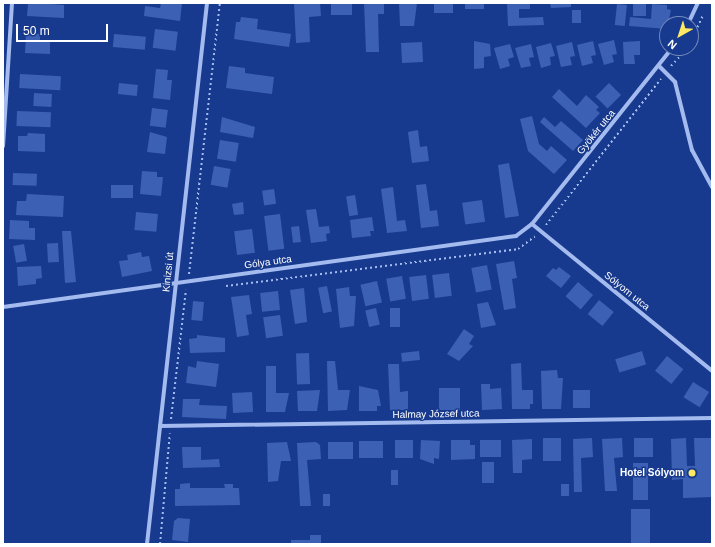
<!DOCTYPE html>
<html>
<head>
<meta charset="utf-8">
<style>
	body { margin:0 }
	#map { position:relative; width:715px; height:547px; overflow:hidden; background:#183a8e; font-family:Arial,sans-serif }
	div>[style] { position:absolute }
	.building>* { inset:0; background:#3c60b4; transform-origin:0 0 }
	.path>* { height:2px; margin-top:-1px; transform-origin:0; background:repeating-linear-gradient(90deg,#a4bbef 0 2px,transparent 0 5px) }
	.minor>* { height:4px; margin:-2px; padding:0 2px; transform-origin:2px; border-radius:2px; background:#a4bbef }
	.dots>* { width:11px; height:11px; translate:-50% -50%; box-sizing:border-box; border:2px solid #183a8e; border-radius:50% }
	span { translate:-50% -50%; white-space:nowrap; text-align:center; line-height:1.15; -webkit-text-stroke:3px #183a8e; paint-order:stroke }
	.street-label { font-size:10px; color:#fff }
	.poi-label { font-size:10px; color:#fff; font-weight:700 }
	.right { translate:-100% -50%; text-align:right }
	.frame { position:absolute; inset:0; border:4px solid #fff; pointer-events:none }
	.north { position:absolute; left:659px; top:16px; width:40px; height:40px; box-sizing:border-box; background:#183a8e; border:1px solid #7489bb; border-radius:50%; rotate:219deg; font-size:11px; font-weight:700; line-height:16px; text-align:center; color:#fff }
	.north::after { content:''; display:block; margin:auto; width:14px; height:18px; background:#ffe962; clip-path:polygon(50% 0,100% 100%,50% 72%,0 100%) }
	.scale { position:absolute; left:16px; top:24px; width:92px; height:18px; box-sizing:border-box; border:2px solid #fff; border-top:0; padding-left:5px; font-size:12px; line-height:14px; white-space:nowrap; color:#fff; -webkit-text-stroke:3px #183a8e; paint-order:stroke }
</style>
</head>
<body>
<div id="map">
	<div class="building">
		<div style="clip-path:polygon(39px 3px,64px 5px,64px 18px,27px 16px,28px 4px)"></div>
		<div style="clip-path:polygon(161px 3px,182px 3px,180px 21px,144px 16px,145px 6px,160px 8px)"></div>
		<div style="clip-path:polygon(294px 3px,320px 3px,321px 16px,309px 17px,310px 42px,296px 43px)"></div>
		<div style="left:331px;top:3px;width:21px;height:12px"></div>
		<div style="clip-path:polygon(364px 3px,384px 3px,384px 14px,378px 14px,379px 52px,366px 52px)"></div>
		<div style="clip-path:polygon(399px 3px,417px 3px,414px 26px,400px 26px)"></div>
		<div style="left:434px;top:3px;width:19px;height:10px"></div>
		<div style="left:465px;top:3px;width:19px;height:6px"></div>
		<div style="clip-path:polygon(507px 3px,530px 3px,530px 9px,519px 9px,519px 18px,543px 17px,544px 25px,508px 26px)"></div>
		<div style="clip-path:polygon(550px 3px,571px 3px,571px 7px,551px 8px)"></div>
		<div style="left:633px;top:3px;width:13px;height:13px"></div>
		<div style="left:617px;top:4px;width:10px;height:21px;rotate:6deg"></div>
		<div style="clip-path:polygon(652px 4px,667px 5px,667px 9px,671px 10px,667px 29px,629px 26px,630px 17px,651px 19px)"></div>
		<div style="left:572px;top:10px;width:9px;height:13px"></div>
		<div style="clip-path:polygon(241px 17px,258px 19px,257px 29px,291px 34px,289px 47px,234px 39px,236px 22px,240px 22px)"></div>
		<div style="left:155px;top:29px;width:23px;height:19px;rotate:7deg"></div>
		<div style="clip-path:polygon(26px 33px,40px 34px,40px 40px,50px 41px,50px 54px,25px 53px)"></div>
		<div style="left:114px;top:34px;width:32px;height:13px;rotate:5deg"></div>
		<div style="clip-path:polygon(614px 40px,617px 54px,612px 55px,614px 62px,604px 65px,598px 44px)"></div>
		<div style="clip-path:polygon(474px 41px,490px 44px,491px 56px,484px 57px,484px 68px,474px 69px)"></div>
		<div style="clip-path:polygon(593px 41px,596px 55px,591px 56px,593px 63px,582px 66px,577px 45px)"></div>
		<div style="clip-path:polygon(640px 41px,640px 55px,634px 55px,635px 64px,624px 64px,623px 42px)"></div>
		<div style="left:422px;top:42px;width:20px;height:21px;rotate:87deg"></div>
		<div style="clip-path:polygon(572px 42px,575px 56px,570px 57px,572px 65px,561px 67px,556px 46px)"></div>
		<div style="clip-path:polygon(551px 43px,555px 56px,550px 57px,551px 65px,541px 68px,536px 47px)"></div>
		<div style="clip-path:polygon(510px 44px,514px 57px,508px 59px,510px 66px,500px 69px,494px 48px)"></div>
		<div style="clip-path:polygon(531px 44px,534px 57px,529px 58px,531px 66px,521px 68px,515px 48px)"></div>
		<div style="clip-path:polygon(229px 66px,245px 68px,245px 73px,274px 77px,272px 94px,226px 88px)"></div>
		<div style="clip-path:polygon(156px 69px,168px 70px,167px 80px,172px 80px,170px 100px,153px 98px)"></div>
		<div style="left:20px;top:74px;width:41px;height:14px;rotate:3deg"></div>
		<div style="left:119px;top:83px;width:19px;height:11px;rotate:6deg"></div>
		<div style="left:609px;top:83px;width:17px;height:19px;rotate:45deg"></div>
		<div style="clip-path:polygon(559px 89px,577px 106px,586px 95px,599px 107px,596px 110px,600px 113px,586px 128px,552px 97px)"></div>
		<div style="left:34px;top:93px;width:18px;height:13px;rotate:3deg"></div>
		<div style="left:152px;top:108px;width:16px;height:18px;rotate:7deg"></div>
		<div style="left:17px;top:111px;width:34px;height:15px;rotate:2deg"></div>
		<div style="clip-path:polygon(532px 116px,539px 144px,547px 151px,551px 146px,567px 160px,554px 174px,528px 151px,520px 119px)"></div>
		<div style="clip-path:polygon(222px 117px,255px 127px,253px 138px,220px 132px)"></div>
		<div style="clip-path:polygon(544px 117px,555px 127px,561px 121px,583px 140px,573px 151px,540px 122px)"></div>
		<div style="clip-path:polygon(418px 130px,420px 147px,427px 146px,429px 161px,412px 163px,408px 132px)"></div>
		<div style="clip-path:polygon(150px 132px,167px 137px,165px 154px,147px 152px)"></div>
		<div style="clip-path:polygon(28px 133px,45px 134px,45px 152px,18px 151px,18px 136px,27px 136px)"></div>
		<div style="left:220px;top:140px;width:19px;height:19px;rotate:9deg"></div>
		<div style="clip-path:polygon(509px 163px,519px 216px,505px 218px,498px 165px)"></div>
		<div style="left:214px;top:166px;width:17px;height:19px;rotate:10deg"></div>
		<div style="clip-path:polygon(142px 171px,157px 172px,157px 177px,163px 177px,161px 196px,140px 194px)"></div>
		<div style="left:13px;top:173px;width:24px;height:12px;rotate:2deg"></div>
		<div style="clip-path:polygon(426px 184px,430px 211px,437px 210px,439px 226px,421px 228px,416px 185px)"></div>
		<div style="left:111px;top:185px;width:22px;height:13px"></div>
		<div style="clip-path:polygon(393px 187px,397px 221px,405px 220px,407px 231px,387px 233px,381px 189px)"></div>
		<div style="left:274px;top:189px;width:15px;height:12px;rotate:82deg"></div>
		<div style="clip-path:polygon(27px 194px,64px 196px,63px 217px,16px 215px,17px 201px,26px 201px)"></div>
		<div style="left:355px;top:195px;width:20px;height:9px;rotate:81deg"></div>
		<div style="left:482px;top:200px;width:22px;height:20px;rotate:82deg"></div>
		<div style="clip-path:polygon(243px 202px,244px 214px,234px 215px,232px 204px)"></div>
		<div style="clip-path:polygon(316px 209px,319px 227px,329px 226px,330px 233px,326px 234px,327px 241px,311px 243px,306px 210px)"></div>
		<div style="left:136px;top:212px;width:22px;height:18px;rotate:5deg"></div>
		<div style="left:280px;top:214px;width:35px;height:16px;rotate:83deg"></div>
		<div style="clip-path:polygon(372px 217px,374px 231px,370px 231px,371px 236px,352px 238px,350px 220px)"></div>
		<div style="clip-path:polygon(10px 220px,29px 221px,29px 228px,35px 228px,35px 240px,9px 239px)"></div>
		<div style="left:299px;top:226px;width:16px;height:8px;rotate:83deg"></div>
		<div style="left:252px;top:229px;width:24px;height:18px;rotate:83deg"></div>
		<div style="clip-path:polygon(62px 231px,71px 231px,76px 282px,65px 283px)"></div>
		<div style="left:58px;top:243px;width:19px;height:11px;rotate:87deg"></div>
		<div style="left:24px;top:244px;width:17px;height:11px;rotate:80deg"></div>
		<div style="clip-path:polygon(141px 252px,142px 257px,149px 256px,152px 271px,122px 277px,119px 261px,128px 260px,127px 255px)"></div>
		<div style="clip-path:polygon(514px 261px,517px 278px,512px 279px,516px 308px,504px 310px,496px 264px)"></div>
		<div style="left:487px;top:265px;width:25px;height:16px;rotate:79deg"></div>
		<div style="clip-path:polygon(41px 266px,42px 278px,36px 279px,36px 284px,18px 286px,17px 267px)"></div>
		<div style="clip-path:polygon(559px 267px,571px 276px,561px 288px,546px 276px,553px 268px,556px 270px)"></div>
		<div style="left:449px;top:273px;width:23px;height:17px;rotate:83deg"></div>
		<div style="left:426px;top:275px;width:24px;height:17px;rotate:83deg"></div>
		<div style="left:402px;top:276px;width:23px;height:16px;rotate:80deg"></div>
		<div style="left:377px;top:281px;width:22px;height:17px;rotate:77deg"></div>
		<div style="left:578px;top:282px;width:20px;height:19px;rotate:41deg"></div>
		<div style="left:327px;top:286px;width:26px;height:9px;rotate:79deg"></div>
		<div style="clip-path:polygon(349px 287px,350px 296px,356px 296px,354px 326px,340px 328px,336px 289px)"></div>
		<div style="clip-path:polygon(304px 288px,307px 322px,295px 324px,290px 290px)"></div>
		<div style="left:278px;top:291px;width:19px;height:18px;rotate:84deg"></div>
		<div style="clip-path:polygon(249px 295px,252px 314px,246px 315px,249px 335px,237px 337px,231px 297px)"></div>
		<div style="left:599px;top:300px;width:19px;height:18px;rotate:39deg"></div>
		<div style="left:193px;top:301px;width:11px;height:19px;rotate:5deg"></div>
		<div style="clip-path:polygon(488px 302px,496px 325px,481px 328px,477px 304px)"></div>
		<div style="left:376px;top:308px;width:17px;height:11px;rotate:77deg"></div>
		<div style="left:390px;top:308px;width:10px;height:19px"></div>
		<div style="left:280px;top:315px;width:21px;height:17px;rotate:82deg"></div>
		<div style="clip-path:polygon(464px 329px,474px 336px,469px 344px,473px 346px,459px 361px,447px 354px)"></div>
		<div style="clip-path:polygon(197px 335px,225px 338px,225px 352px,190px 353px,189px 339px,197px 338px)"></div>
		<div style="left:419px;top:351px;width:9px;height:18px;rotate:84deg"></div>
		<div style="left:642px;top:351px;width:14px;height:28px;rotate:73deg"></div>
		<div style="left:309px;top:353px;width:31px;height:13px;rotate:88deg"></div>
		<div style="left:667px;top:356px;width:21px;height:19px;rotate:39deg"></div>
		<div style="clip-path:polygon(197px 361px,219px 364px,216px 387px,186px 383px,188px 366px,196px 368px)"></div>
		<div style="clip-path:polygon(327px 361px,335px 361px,338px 390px,350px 390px,347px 410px,328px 411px)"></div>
		<div style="clip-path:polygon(521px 363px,522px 390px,533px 390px,533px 404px,530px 404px,530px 409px,512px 409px,511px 364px)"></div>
		<div style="clip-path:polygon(388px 364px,399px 364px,400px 392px,408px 391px,408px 410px,390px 410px)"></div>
		<div style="clip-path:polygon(266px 366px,276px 366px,276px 393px,289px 393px,285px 412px,266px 412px)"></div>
		<div style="clip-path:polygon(557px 370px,558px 378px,563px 378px,561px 409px,542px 409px,541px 371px)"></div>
		<div style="left:693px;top:382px;width:19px;height:18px;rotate:32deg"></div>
		<div style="clip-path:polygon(481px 384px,490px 384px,490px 389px,501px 388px,502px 409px,482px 410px)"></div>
		<div style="clip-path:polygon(359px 386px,378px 390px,381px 406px,377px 406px,377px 411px,359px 411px)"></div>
		<div style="left:460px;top:388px;width:22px;height:21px;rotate:90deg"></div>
		<div style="clip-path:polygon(320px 390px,317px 411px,298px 411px,297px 391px)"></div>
		<div style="left:573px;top:390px;width:17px;height:18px"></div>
		<div style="left:252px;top:392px;width:20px;height:20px;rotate:87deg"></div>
		<div style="clip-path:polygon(183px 399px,200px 399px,199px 405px,227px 406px,226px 419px,182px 417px)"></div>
		<div style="left:561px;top:438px;width:23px;height:18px;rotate:90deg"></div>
		<div style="clip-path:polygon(592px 438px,593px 457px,581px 458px,582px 492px,574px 492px,573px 439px)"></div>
		<div style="clip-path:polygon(622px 438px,623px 457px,614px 458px,617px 491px,605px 491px,602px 439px)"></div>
		<div style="left:634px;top:438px;width:19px;height:19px"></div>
		<div style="clip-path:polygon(686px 438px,687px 466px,695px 466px,694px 438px,712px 438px,712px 497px,683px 498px,683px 479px,672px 480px,671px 439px)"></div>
		<div style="clip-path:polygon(532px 439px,532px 459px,522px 460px,522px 473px,513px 473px,512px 440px)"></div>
		<div style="left:395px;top:440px;width:18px;height:18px"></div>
		<div style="clip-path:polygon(421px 440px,440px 441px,439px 459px,434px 458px,434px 464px,420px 459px)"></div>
		<div style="clip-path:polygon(451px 440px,470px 440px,470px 445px,475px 445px,475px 459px,451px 460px)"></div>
		<div style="left:480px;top:440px;width:21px;height:17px"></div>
		<div style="left:383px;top:441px;width:17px;height:24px;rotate:90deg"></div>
		<div style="clip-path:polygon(287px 442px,291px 461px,281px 461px,278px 481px,268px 482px,267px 443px)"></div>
		<div style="clip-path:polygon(316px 442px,320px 445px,321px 459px,307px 460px,311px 506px,300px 506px,297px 443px)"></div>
		<div style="left:328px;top:442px;width:25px;height:17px"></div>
		<div style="clip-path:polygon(182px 447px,201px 447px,201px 460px,219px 459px,220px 467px,183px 468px)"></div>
		<div style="left:482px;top:462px;width:12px;height:21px"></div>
		<div style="left:633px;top:463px;width:15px;height:37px"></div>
		<div style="left:391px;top:470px;width:7px;height:15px"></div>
		<div style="clip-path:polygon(190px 483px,190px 488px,225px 488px,224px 484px,233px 484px,233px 488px,239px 488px,240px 505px,175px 506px,175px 489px,180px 489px,180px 484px)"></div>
		<div style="left:561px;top:484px;width:8px;height:12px"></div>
		<div style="left:323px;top:494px;width:7px;height:12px"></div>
		<div style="left:631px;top:509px;width:19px;height:35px"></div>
		<div style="clip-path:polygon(178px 518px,190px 519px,188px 542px,172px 540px,174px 521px)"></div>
		<div style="clip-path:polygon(310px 535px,321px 535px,321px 544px,291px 544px,291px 540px,310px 540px)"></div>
	</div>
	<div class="path">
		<div style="left:691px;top:41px;width:29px;rotate:-65deg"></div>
		<div style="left:671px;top:66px;width:25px;rotate:-47deg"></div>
		<div style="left:546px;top:225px;width:186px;rotate:-51.8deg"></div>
		<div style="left:189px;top:274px;width:273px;rotate:-83.5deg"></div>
		<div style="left:226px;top:286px;width:294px;rotate:-7.2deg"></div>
		<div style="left:518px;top:249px;width:21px;rotate:-37deg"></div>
		<div style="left:171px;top:419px;width:130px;rotate:-83.4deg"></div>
		<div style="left:160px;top:544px;width:111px;rotate:-84.9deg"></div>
	</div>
	<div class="minor">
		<div style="left:688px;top:24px;width:23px;rotate:-65deg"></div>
		<div style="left:659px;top:66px;width:23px;rotate:45deg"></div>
		<div style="left:675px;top:82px;width:70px;rotate:76deg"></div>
		<div style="left:692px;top:150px;width:42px;rotate:61.6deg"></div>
		<div style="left:3px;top:146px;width:143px;rotate:-86.4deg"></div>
		<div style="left:532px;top:224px;width:232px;rotate:39.2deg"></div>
		<div style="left:3px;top:307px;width:518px;rotate:-7.88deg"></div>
		<div style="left:516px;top:236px;width:20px;rotate:-37deg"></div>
		<div style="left:532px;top:224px;width:225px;rotate:-51.5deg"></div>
		<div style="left:160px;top:426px;width:552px;rotate:-0.83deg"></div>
		<div style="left:147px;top:544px;width:544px;rotate:-83.67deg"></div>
	</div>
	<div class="dots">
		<div style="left:692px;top:473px;background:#ffe962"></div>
	</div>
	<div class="street-label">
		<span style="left:596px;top:132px;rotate:-51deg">Gyökér utca</span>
		<span style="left:268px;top:262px;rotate:-8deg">Gólya utca</span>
		<span style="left:168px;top:272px;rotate:-84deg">Kinizsi út</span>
		<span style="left:627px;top:291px;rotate:39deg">Sólyom utca</span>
		<span style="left:436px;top:414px;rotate:-1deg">Halmay József utca</span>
	</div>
	<div class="poi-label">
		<span class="right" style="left:684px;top:473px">Hotel Sólyom</span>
	</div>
	<div class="frame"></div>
	<div class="north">N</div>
	<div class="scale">50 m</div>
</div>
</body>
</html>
